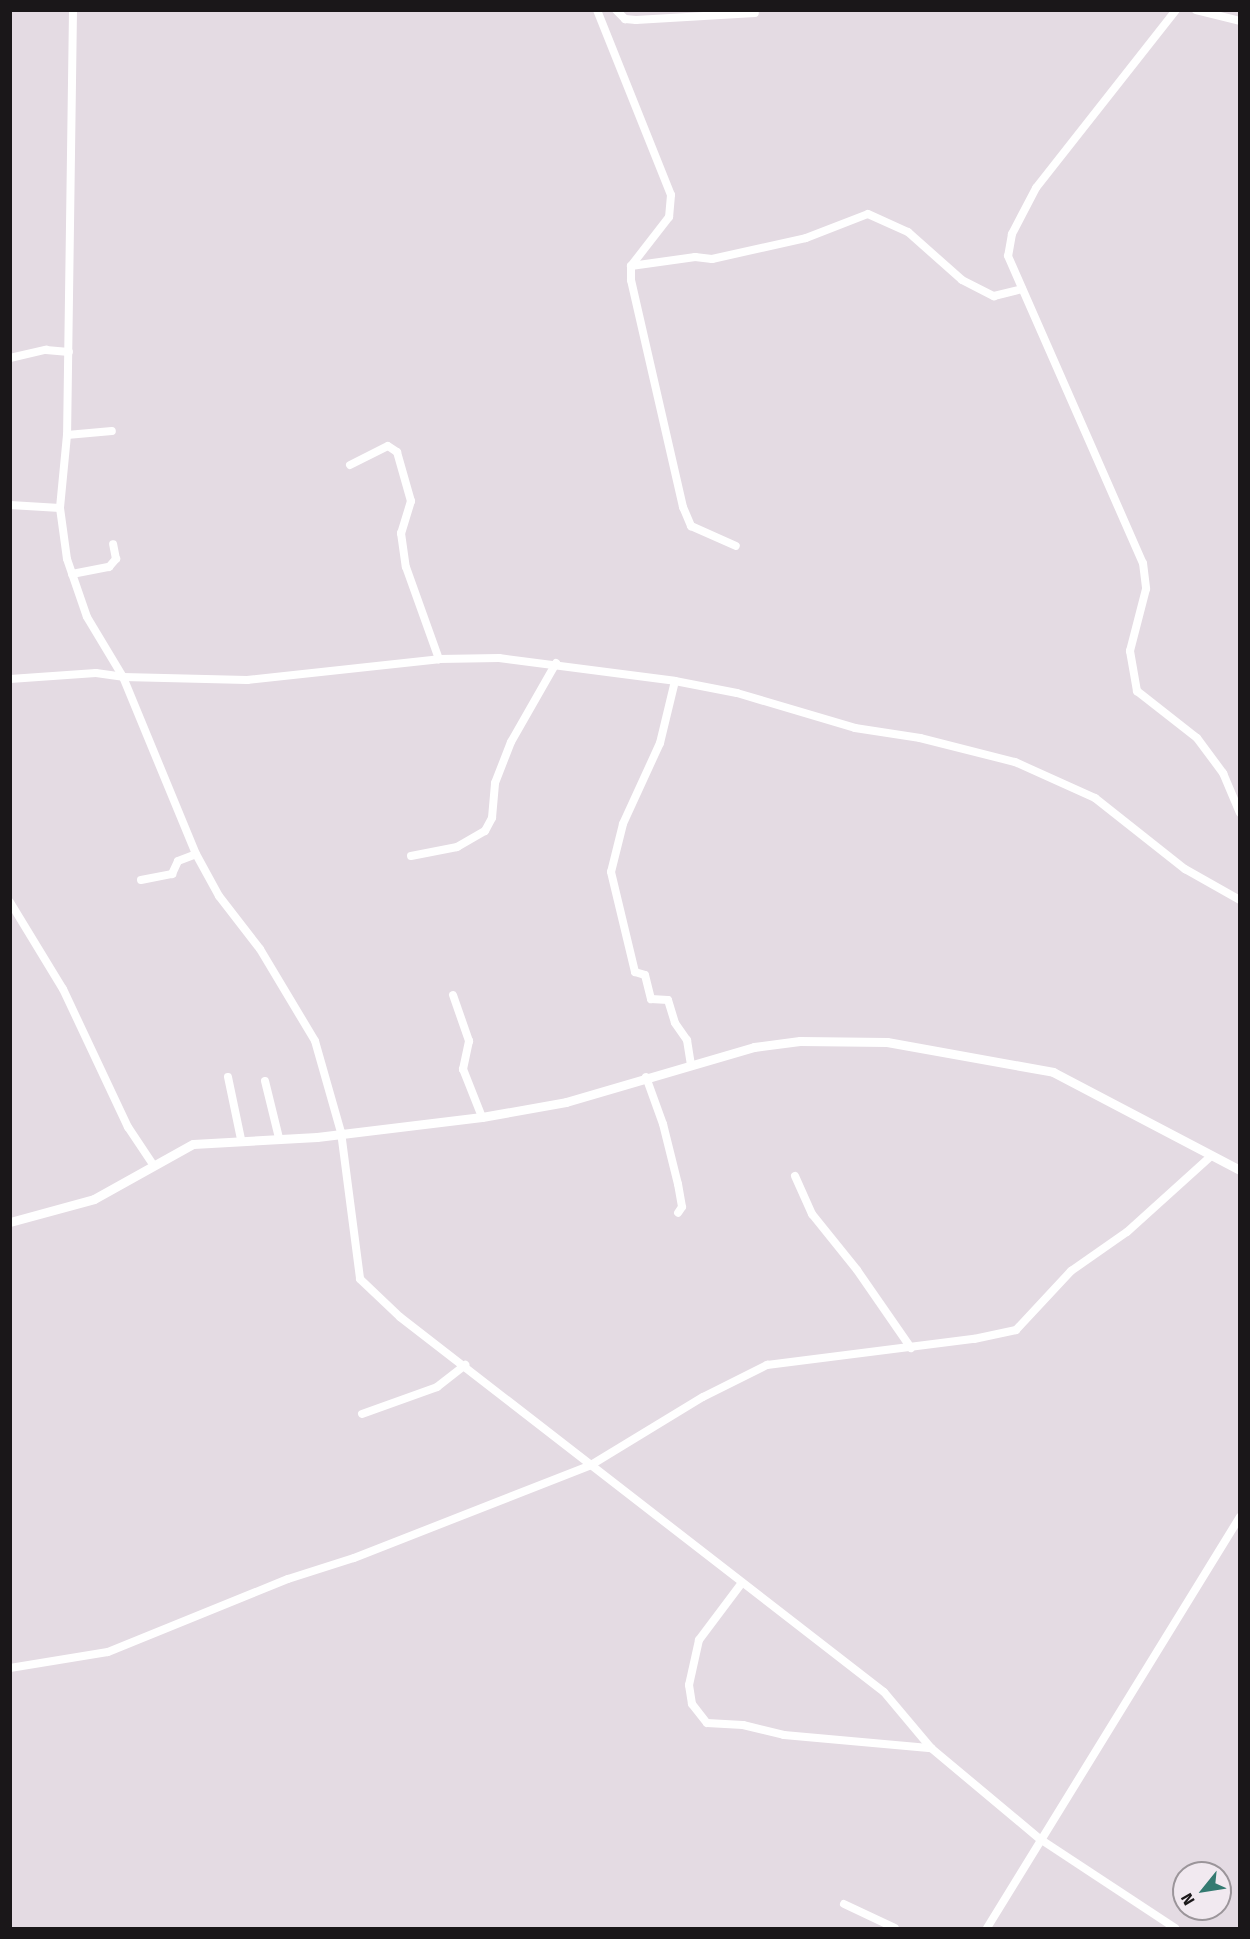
<!DOCTYPE html>
<html>
<head>
<meta charset="utf-8">
<style>
	body { margin:0 }
	#map { position:relative; width:1250px; height:1939px; overflow:hidden; background:#e4dbe3; font-family:"Fira Sans",sans-serif }
	div>[style] { position:absolute }
	.minor>* { height:8px; margin:-4px; padding:0 4px; transform-origin:4px; border-radius:4px; background:#fff }
	.tertiary>* { height:9px; margin:-4.5px; padding:0 4.5px; transform-origin:4.5px; border-radius:4.5px; background:#fff }
	span { translate:-50% -50%; white-space:nowrap; text-align:center; line-height:1.15; -webkit-text-stroke:4.5px #f1e9f0; paint-order:stroke }
	.frame { position:absolute; inset:0; border:12px solid #1a1719; pointer-events:none }
	.north { position:absolute; left:1172px; top:1861px; width:60px; height:60px; box-sizing:border-box; background:#f1e9f0; border:2px solid #9b959a; border-radius:50%; rotate:240deg; font-size:16px; font-weight:700; line-height:24px; text-align:center; color:#1a1719 }
	.north::after { content:''; display:block; margin:auto; width:21px; height:27px; background:#347a71; clip-path:polygon(50% 0,100% 100%,50% 72%,0 100%) }
</style>
</head>
<body>
<div id="map">
	<div class="minor">
		<div style="left:73px;top:10px;width:425px;rotate:90.8deg"></div>
		<div style="left:67px;top:435px;width:73px;rotate:95.5deg"></div>
		<div style="left:60px;top:508px;width:51px;rotate:82.2deg"></div>
		<div style="left:67px;top:559px;width:61px;rotate:71deg"></div>
		<div style="left:87px;top:617px;width:70px;rotate:59deg"></div>
		<div style="left:123px;top:677px;width:191px;rotate:67.6deg"></div>
		<div style="left:196px;top:854px;width:48px;rotate:61.3deg"></div>
		<div style="left:219px;top:896px;width:67px;rotate:52.3deg"></div>
		<div style="left:260px;top:949px;width:107px;rotate:59.1deg"></div>
		<div style="left:315px;top:1041px;width:95px;rotate:74.1deg"></div>
		<div style="left:341px;top:1132px;width:148px;rotate:82.6deg"></div>
		<div style="left:360px;top:1279px;width:55px;rotate:43.5deg"></div>
		<div style="left:400px;top:1317px;width:612px;rotate:37.77deg"></div>
		<div style="left:884px;top:1692px;width:73px;rotate:50deg"></div>
		<div style="left:931px;top:1748px;width:142px;rotate:39.9deg"></div>
		<div style="left:1040px;top:1839px;width:162px;rotate:33.4deg"></div>
		<div style="left:597px;top:10px;width:199px;rotate:68.2deg"></div>
		<div style="left:671px;top:195px;width:22px;rotate:95deg"></div>
		<div style="left:669px;top:217px;width:62px;rotate:127.8deg"></div>
		<div style="left:631px;top:266px;width:14px;rotate:90deg"></div>
		<div style="left:631px;top:280px;width:233px;rotate:77.1deg"></div>
		<div style="left:683px;top:507px;width:21px;rotate:67deg"></div>
		<div style="left:691px;top:526px;width:49px;rotate:24deg"></div>
		<div style="left:616px;top:10px;width:13px;rotate:45deg"></div>
		<div style="left:625px;top:19px;width:11px;rotate:5deg"></div>
		<div style="left:636px;top:20px;width:119px;rotate:-3.4deg"></div>
		<div style="left:1176px;top:10px;width:226px;rotate:128.2deg"></div>
		<div style="left:1036px;top:188px;width:52px;rotate:117.6deg"></div>
		<div style="left:1012px;top:234px;width:22px;rotate:100deg"></div>
		<div style="left:1008px;top:256px;width:335px;rotate:66.3deg"></div>
		<div style="left:1143px;top:563px;width:26px;rotate:83deg"></div>
		<div style="left:1146px;top:589px;width:64px;rotate:104.5deg"></div>
		<div style="left:1130px;top:651px;width:41px;rotate:80.1deg"></div>
		<div style="left:1137px;top:691px;width:76px;rotate:38.1deg"></div>
		<div style="left:1197px;top:738px;width:44px;rotate:53.4deg"></div>
		<div style="left:1223px;top:773px;width:43px;rotate:67deg"></div>
		<div style="left:1196px;top:10px;width:45px;rotate:14deg"></div>
		<div style="left:631px;top:266px;width:65px;rotate:-8deg"></div>
		<div style="left:695px;top:257px;width:17px;rotate:7deg"></div>
		<div style="left:712px;top:259px;width:96px;rotate:-12.6deg"></div>
		<div style="left:806px;top:238px;width:66px;rotate:-21.2deg"></div>
		<div style="left:868px;top:214px;width:44px;rotate:24.2deg"></div>
		<div style="left:908px;top:232px;width:72px;rotate:41.6deg"></div>
		<div style="left:962px;top:280px;width:36px;rotate:27deg"></div>
		<div style="left:994px;top:296px;width:29px;rotate:-14deg"></div>
		<div style="left:10px;top:358px;width:37px;rotate:-13deg"></div>
		<div style="left:46px;top:350px;width:23px;rotate:5deg"></div>
		<div style="left:67px;top:435px;width:45px;rotate:-5.1deg"></div>
		<div style="left:350px;top:465px;width:42px;rotate:-26.6deg"></div>
		<div style="left:388px;top:446px;width:11px;rotate:34deg"></div>
		<div style="left:397px;top:452px;width:51px;rotate:74.1deg"></div>
		<div style="left:411px;top:501px;width:34px;rotate:107deg"></div>
		<div style="left:401px;top:533px;width:34px;rotate:82deg"></div>
		<div style="left:406px;top:567px;width:98px;rotate:70.3deg"></div>
		<div style="left:10px;top:505px;width:50px;rotate:3.4deg"></div>
		<div style="left:72px;top:574px;width:38px;rotate:-11deg"></div>
		<div style="left:109px;top:567px;width:11px;rotate:-49deg"></div>
		<div style="left:116px;top:559px;width:15px;rotate:-101deg"></div>
		<div style="left:10px;top:679px;width:86px;rotate:-4deg"></div>
		<div style="left:96px;top:673px;width:27px;rotate:8deg"></div>
		<div style="left:123px;top:677px;width:124px;rotate:1.4deg"></div>
		<div style="left:247px;top:680px;width:193px;rotate:-6.2deg"></div>
		<div style="left:439px;top:659px;width:60px;rotate:-1deg"></div>
		<div style="left:499px;top:658px;width:177px;rotate:7.4deg"></div>
		<div style="left:675px;top:681px;width:63px;rotate:11deg"></div>
		<div style="left:737px;top:693px;width:123px;rotate:16.5deg"></div>
		<div style="left:855px;top:728px;width:66px;rotate:8.7deg"></div>
		<div style="left:920px;top:738px;width:98px;rotate:14.2deg"></div>
		<div style="left:1015px;top:762px;width:88px;rotate:24.2deg"></div>
		<div style="left:1095px;top:798px;width:115px;rotate:38.3deg"></div>
		<div style="left:1185px;top:869px;width:63px;rotate:29.4deg"></div>
		<div style="left:675px;top:681px;width:64px;rotate:103.6deg"></div>
		<div style="left:660px;top:743px;width:89px;rotate:114.6deg"></div>
		<div style="left:623px;top:824px;width:49px;rotate:104deg"></div>
		<div style="left:611px;top:872px;width:103px;rotate:76.5deg"></div>
		<div style="left:635px;top:972px;width:10px;rotate:17deg"></div>
		<div style="left:645px;top:975px;width:25px;rotate:76deg"></div>
		<div style="left:651px;top:999px;width:17px;rotate:3deg"></div>
		<div style="left:668px;top:1000px;width:24px;rotate:73deg"></div>
		<div style="left:675px;top:1023px;width:21px;rotate:55deg"></div>
		<div style="left:687px;top:1040px;width:24px;rotate:81deg"></div>
		<div style="left:411px;top:856px;width:47px;rotate:-11.1deg"></div>
		<div style="left:457px;top:847px;width:32px;rotate:-30deg"></div>
		<div style="left:485px;top:831px;width:15px;rotate:-62deg"></div>
		<div style="left:492px;top:818px;width:35px;rotate:-85deg"></div>
		<div style="left:495px;top:783px;width:44px;rotate:-68.7deg"></div>
		<div style="left:511px;top:742px;width:91px;rotate:-60.3deg"></div>
		<div style="left:141px;top:880px;width:32px;rotate:-11deg"></div>
		<div style="left:172px;top:874px;width:14px;rotate:-65deg"></div>
		<div style="left:178px;top:861px;width:19px;rotate:-21deg"></div>
		<div style="left:10px;top:902px;width:102px;rotate:58.7deg"></div>
		<div style="left:63px;top:989px;width:153px;rotate:64.8deg"></div>
		<div style="left:128px;top:1127px;width:47px;rotate:56.3deg"></div>
		<div style="left:453px;top:995px;width:49px;rotate:70.8deg"></div>
		<div style="left:469px;top:1041px;width:29px;rotate:102deg"></div>
		<div style="left:463px;top:1069px;width:52px;rotate:68.4deg"></div>
		<div style="left:228px;top:1077px;width:63px;rotate:78.2deg"></div>
		<div style="left:646px;top:1077px;width:50px;rotate:70.1deg"></div>
		<div style="left:663px;top:1124px;width:62px;rotate:76deg"></div>
		<div style="left:678px;top:1184px;width:23px;rotate:80deg"></div>
		<div style="left:682px;top:1207px;width:7px;rotate:124deg"></div>
		<div style="left:265px;top:1081px;width:59px;rotate:76.2deg"></div>
		<div style="left:795px;top:1176px;width:42px;rotate:65.9deg"></div>
		<div style="left:812px;top:1214px;width:72px;rotate:51.2deg"></div>
		<div style="left:857px;top:1270px;width:95px;rotate:55.3deg"></div>
		<div style="left:362px;top:1414px;width:80px;rotate:-19.8deg"></div>
		<div style="left:437px;top:1387px;width:36px;rotate:-38deg"></div>
		<div style="left:741px;top:1584px;width:70px;rotate:126.9deg"></div>
		<div style="left:699px;top:1640px;width:46px;rotate:102.5deg"></div>
		<div style="left:689px;top:1685px;width:19px;rotate:81deg"></div>
		<div style="left:692px;top:1704px;width:24px;rotate:52deg"></div>
		<div style="left:707px;top:1723px;width:36px;rotate:3deg"></div>
		<div style="left:743px;top:1725px;width:42px;rotate:13.7deg"></div>
		<div style="left:784px;top:1735px;width:148px;rotate:5.1deg"></div>
		<div style="left:10px;top:1668px;width:99px;rotate:-9.3deg"></div>
		<div style="left:108px;top:1652px;width:194px;rotate:-22.1deg"></div>
		<div style="left:288px;top:1579px;width:69px;rotate:-17.7deg"></div>
		<div style="left:354px;top:1558px;width:255px;rotate:-21.4deg"></div>
		<div style="left:591px;top:1465px;width:131px;rotate:-31.3deg"></div>
		<div style="left:703px;top:1397px;width:72px;rotate:-26.6deg"></div>
		<div style="left:767px;top:1365px;width:209px;rotate:-7.2deg"></div>
		<div style="left:974px;top:1339px;width:43px;rotate:-12.1deg"></div>
		<div style="left:1016px;top:1330px;width:81px;rotate:-47deg"></div>
		<div style="left:1071px;top:1271px;width:68px;rotate:-34.9deg"></div>
		<div style="left:1127px;top:1232px;width:113px;rotate:-42.1deg"></div>
		<div style="left:844px;top:1904px;width:56px;rotate:25.2deg"></div>
		<div style="left:987px;top:1928px;width:483px;rotate:-58.4deg"></div>
	</div>
	<div class="tertiary">
		<div style="left:10px;top:1222px;width:87px;rotate:-15.3deg"></div>
		<div style="left:94px;top:1199px;width:113px;rotate:-29.1deg"></div>
		<div style="left:193px;top:1144px;width:124px;rotate:-3.2deg"></div>
		<div style="left:317px;top:1137px;width:166px;rotate:-6.9deg"></div>
		<div style="left:482px;top:1117px;width:85px;rotate:-10.1deg"></div>
		<div style="left:566px;top:1102px;width:196px;rotate:-16.3deg"></div>
		<div style="left:754px;top:1047px;width:46px;rotate:-7.4deg"></div>
		<div style="left:800px;top:1041px;width:87px;rotate:0.7deg"></div>
		<div style="left:887px;top:1042px;width:169px;rotate:10.2deg"></div>
		<div style="left:1053px;top:1072px;width:211px;rotate:27.7deg"></div>
	</div>
	<div class="frame"></div>
	<div class="north">N</div>
</div>
</body>
</html>
